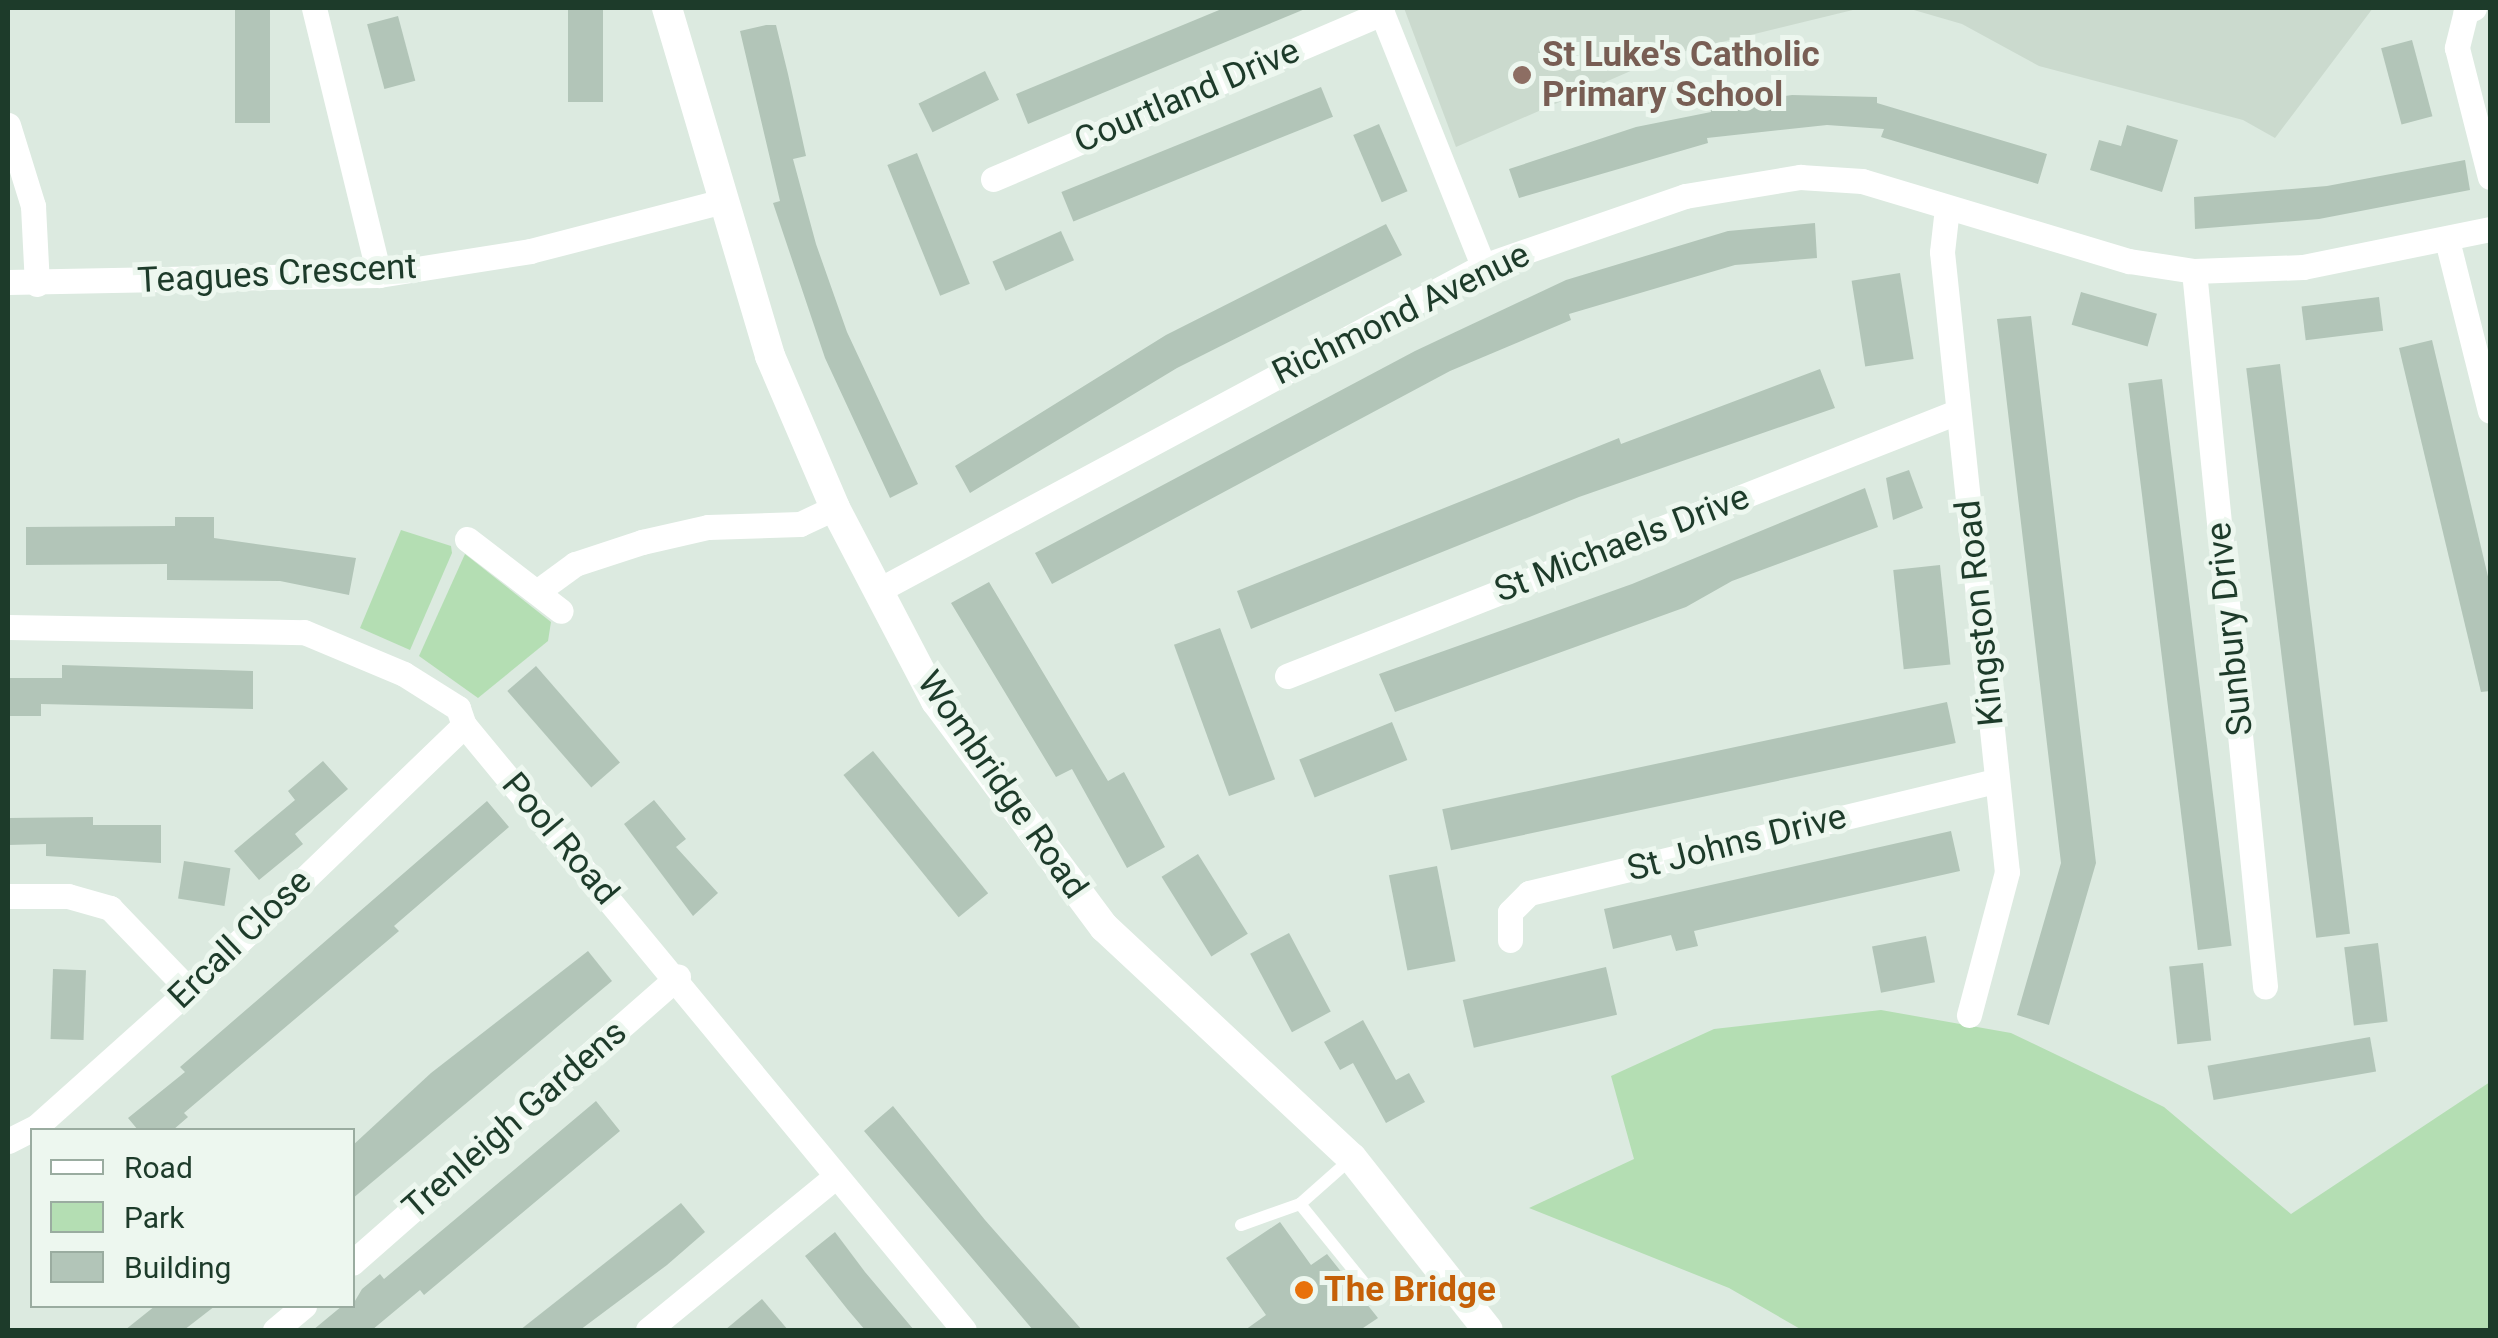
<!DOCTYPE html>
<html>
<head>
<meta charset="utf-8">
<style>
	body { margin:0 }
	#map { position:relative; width:2498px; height:1338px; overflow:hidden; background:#dceae0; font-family:Roboto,sans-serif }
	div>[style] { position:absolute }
	.built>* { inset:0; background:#cbdace }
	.green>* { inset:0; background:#b4deb3 }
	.building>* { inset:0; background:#b2c5b8; transform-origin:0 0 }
	.service>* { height:12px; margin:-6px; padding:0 6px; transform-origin:6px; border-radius:6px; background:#fff }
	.minor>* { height:25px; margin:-12.5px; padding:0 12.5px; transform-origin:12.5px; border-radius:12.5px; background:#fff }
	.tertiary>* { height:30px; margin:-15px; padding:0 15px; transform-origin:15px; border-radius:15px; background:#fff }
	.dots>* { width:28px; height:28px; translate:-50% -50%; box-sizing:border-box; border:5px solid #edf7ef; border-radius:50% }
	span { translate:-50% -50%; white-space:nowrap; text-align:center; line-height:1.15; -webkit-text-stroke:10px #edf7ef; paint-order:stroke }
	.education-label { font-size:35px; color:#785e54; font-weight:700 }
	.left { translate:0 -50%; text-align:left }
	.street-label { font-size:35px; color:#1d3b2a }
	.food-label { font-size:35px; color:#c56008; font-weight:700 }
	.frame { position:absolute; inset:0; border:10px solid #1d3b2a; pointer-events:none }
	.legend { position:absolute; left:30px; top:1128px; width:325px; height:180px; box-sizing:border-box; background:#edf7ef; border:2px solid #9aaca0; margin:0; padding:12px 18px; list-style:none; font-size:30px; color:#1d3b2a }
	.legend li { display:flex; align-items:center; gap:20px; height:50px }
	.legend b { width:50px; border:2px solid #9aaca0 }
</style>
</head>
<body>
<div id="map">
	<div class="built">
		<div style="clip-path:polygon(1404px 8px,1861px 8px,1665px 56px,1456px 147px)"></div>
		<div style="clip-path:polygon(1907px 8px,2373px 8px,2275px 138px,2243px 120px,2039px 66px,1962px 24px)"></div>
	</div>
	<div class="green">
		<div style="clip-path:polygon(401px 530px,451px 546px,452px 553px,410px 650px,360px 628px)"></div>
		<div style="clip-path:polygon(465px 554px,551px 622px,548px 641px,478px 698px,419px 656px)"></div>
		<div style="clip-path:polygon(1881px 1010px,2011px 1033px,2107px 1079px,2164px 1107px,2291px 1214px,2490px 1082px,2490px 1330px,1802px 1330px,1729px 1288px,1529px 1208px,1634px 1159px,1611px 1076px,1714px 1029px)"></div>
	</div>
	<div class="building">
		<div style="left:235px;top:8px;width:35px;height:115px"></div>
		<div style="left:568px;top:8px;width:35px;height:94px"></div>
		<div style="clip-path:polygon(1224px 8px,1305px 9px,1028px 124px,1016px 94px)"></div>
		<div style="left:398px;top:16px;width:67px;height:32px;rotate:75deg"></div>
		<div style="clip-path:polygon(766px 25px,776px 25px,788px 74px,806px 156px,793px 159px,816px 244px,847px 332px,918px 484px,890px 498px,825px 358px,773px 203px,780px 201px,740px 31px)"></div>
		<div style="left:2412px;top:40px;width:79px;height:32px;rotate:75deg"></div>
		<div style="left:985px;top:71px;width:32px;height:74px;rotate:64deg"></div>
		<div style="left:1321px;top:87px;width:32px;height:280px;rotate:68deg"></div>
		<div style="clip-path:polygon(1792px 95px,1877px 97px,1877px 103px,2047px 154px,2038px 184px,1881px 137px,1884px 129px,1827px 125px,1707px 138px,1708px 143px,1519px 198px,1509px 169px,1636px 127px,1711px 112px,1710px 106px)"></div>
		<div style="left:1379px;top:124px;width:73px;height:28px;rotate:67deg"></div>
		<div style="clip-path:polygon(2127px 125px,2178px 140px,2162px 192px,2090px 170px,2099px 140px,2121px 146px)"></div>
		<div style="left:917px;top:153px;width:141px;height:32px;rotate:68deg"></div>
		<div style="clip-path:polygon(2465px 160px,2470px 190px,2319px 219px,2195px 229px,2194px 197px,2327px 186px)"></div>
		<div style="clip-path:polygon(1815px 223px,1817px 258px,1735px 265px,1569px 314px,1571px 320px,1450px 371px,1052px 584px,1035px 553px,1415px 351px,1566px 280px,1728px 231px)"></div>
		<div style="clip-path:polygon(1386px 224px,1402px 255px,1177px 368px,970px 493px,955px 466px,1166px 335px)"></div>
		<div style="left:1061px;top:231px;width:32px;height:75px;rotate:66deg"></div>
		<div style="left:1900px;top:273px;width:87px;height:49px;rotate:81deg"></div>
		<div style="left:2081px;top:292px;width:79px;height:34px;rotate:16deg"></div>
		<div style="left:2379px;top:297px;width:34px;height:78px;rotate:83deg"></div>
		<div style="clip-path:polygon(2031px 316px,2096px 863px,2049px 1025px,2017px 1015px,2061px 863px,1997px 319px)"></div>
		<div style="clip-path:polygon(2432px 340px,2490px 585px,2490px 691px,2481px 692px,2399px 348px)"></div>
		<div style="left:2280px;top:364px;width:574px;height:34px;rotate:83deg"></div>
		<div style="clip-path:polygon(1820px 369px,1835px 408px,1579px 497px,1251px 629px,1237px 591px,1619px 438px,1621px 444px)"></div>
		<div style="left:2162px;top:379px;width:571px;height:34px;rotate:83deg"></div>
		<div style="clip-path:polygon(1909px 470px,1923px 508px,1893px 520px,1886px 478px)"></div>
		<div style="clip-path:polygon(1865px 488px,1878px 527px,1732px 581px,1686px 607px,1395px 712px,1379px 674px,1632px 584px)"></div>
		<div style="clip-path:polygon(175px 517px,214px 517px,214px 538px,356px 558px,349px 595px,280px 581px,167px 580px,167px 564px,26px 565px,26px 527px,175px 526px)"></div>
		<div style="left:1940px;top:565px;width:100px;height:47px;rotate:84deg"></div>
		<div style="clip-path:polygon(989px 582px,1108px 781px,1124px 772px,1165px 847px,1127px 868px,1072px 769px,1056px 777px,951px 603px)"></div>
		<div style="left:1220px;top:628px;width:161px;height:49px;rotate:70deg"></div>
		<div style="clip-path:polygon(62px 665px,253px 671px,253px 709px,41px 704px,41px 716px,8px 716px,8px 678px,62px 678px)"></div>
		<div style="left:536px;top:666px;width:128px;height:38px;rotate:49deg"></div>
		<div style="left:1947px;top:702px;width:42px;height:516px;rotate:78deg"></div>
		<div style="left:1392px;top:722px;width:41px;height:100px;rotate:68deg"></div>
		<div style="left:873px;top:751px;width:183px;height:38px;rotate:51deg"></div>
		<div style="clip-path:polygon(323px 761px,348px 789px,295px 834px,303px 844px,259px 880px,234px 851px,295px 800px,288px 791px)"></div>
		<div style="clip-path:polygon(654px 800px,686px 839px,676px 847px,718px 893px,693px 916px,624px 824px)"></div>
		<div style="clip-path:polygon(487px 801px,509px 827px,394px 926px,399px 931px,184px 1113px,188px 1117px,173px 1130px,138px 1130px,128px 1118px,185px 1072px,180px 1067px)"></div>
		<div style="clip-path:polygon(93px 817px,93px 825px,161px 825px,161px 863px,46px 856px,46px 844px,8px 845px,8px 818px)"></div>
		<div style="clip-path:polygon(1951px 831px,1960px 871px,1694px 931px,1698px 946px,1676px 951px,1671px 935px,1613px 949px,1604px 909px)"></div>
		<div style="left:1198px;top:854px;width:94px;height:43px;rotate:58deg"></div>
		<div style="left:184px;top:861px;width:47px;height:38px;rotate:9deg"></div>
		<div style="left:1437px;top:866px;width:97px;height:49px;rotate:79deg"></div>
		<div style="left:1289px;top:933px;width:89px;height:44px;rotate:62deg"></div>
		<div style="left:1926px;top:936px;width:47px;height:55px;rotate:79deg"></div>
		<div style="left:2378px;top:943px;width:79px;height:34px;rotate:83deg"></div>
		<div style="clip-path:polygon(588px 951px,612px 981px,352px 1199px,352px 1146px,431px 1073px)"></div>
		<div style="left:2203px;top:963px;width:78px;height:34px;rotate:84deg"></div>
		<div style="left:1606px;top:967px;width:49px;height:147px;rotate:77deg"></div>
		<div style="left:53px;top:969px;width:33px;height:70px;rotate:2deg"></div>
		<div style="clip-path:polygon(1363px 1020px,1396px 1080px,1409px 1073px,1425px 1102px,1386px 1123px,1353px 1063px,1340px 1070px,1324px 1042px)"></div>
		<div style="left:2370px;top:1037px;width:35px;height:165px;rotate:80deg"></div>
		<div style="clip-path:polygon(596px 1101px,620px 1131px,424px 1295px,420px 1290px,372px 1330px,313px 1330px,342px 1306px,352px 1306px,362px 1289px,380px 1274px,384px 1279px)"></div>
		<div style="clip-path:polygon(893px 1106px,985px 1220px,1082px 1330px,1033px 1330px,864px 1131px)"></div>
		<div style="clip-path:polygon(681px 1203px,705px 1232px,667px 1265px,580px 1330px,520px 1330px)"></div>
		<div style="clip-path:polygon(1280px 1222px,1311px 1265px,1327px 1254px,1378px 1318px,1360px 1330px,1245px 1330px,1266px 1315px,1226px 1258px)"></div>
		<div style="clip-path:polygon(835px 1232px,865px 1272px,914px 1330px,865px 1330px,848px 1310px,805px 1256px)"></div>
		<div style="clip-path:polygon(762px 1299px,788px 1330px,725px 1330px)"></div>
		<div style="clip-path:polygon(155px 1306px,215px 1306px,184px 1330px,125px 1330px)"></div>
	</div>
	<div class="service">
		<div style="left:1352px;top:1158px;width:69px;rotate:138.5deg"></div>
		<div style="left:1300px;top:1204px;width:114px;rotate:51deg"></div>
		<div style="left:1241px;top:1225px;width:63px;rotate:-19.6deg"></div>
	</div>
	<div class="minor">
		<div style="left:314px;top:8px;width:275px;rotate:76.3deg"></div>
		<div style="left:1380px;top:8px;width:278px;rotate:68.2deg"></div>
		<div style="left:2474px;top:8px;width:9px;rotate:159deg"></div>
		<div style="left:2466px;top:11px;width:38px;rotate:104deg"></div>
		<div style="left:2457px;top:48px;width:133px;rotate:75.7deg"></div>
		<div style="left:8px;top:125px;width:85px;rotate:72.8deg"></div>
		<div style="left:33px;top:206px;width:78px;rotate:87.1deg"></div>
		<div style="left:993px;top:179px;width:423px;rotate:-23.1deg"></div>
		<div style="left:1947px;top:208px;width:44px;rotate:96.5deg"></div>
		<div style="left:1942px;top:252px;width:623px;rotate:84.02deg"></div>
		<div style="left:2007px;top:872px;width:148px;rotate:104.9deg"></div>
		<div style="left:2447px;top:240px;width:176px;rotate:75.9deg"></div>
		<div style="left:2194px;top:271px;width:719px;rotate:84.33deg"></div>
		<div style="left:8px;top:282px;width:371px;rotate:-1.1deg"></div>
		<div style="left:379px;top:275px;width:153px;rotate:-9deg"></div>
		<div style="left:530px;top:251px;width:195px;rotate:-14.5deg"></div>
		<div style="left:467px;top:539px;width:118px;rotate:37.5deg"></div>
		<div style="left:538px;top:591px;width:46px;rotate:-36.1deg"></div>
		<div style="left:575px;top:564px;width:71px;rotate:-18.2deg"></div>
		<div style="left:642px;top:542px;width:68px;rotate:-12.8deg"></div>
		<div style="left:708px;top:527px;width:92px;rotate:-1.9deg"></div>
		<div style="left:800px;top:524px;width:38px;rotate:-25deg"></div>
		<div style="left:877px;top:591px;width:688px;rotate:-28.2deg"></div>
		<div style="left:1483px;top:266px;width:214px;rotate:-19.1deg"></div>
		<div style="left:1685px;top:196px;width:117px;rotate:-9.4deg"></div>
		<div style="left:1800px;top:177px;width:62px;rotate:3.7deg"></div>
		<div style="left:1862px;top:181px;width:279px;rotate:16.7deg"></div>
		<div style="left:2129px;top:261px;width:66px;rotate:8.7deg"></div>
		<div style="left:2194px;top:271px;width:109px;rotate:-2.1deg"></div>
		<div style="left:2303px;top:267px;width:191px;rotate:-11.5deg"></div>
		<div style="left:8px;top:627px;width:296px;rotate:1deg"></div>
		<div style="left:304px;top:632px;width:108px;rotate:22.8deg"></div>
		<div style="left:404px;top:674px;width:64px;rotate:32.2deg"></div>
		<div style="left:458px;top:708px;width:18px;rotate:71deg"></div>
		<div style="left:464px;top:725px;width:785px;rotate:50.43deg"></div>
		<div style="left:1287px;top:676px;width:720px;rotate:-21.51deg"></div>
		<div style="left:8px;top:896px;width:60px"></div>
		<div style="left:68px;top:896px;width:44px;rotate:15.9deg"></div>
		<div style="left:110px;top:908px;width:114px;rotate:46.1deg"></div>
		<div style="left:1510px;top:940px;width:28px;rotate:-90deg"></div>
		<div style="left:1510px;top:912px;width:27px;rotate:-45deg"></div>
		<div style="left:1529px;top:893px;width:481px;rotate:-13.5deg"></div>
		<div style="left:8px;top:1141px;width:33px;rotate:-27deg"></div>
		<div style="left:37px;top:1126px;width:204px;rotate:-41.8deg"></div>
		<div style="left:189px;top:990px;width:382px;rotate:-43.9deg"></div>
		<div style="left:352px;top:1263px;width:434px;rotate:-41.3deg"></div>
		<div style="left:275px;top:1330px;width:38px;rotate:-40deg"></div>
		<div style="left:648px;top:1330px;width:243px;rotate:-39.3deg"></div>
	</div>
	<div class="tertiary">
		<div style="left:667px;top:8px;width:363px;rotate:73.5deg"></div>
		<div style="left:770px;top:356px;width:165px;rotate:66.8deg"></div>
		<div style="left:835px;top:508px;width:218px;rotate:62.4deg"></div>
		<div style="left:936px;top:701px;width:282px;rotate:53.4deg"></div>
		<div style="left:1104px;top:927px;width:339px;rotate:43deg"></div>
		<div style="left:1352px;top:1158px;width:219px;rotate:51.7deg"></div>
	</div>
	<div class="dots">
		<div style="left:1522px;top:75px;background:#8d6e63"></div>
		<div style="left:1304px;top:1290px;background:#e8710a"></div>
	</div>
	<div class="education-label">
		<span class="left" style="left:1542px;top:75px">St Luke's Catholic<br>Primary School</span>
	</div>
	<div class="street-label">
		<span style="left:1187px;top:96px;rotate:-23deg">Courtland Drive</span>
		<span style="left:277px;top:274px;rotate:-3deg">Teagues Crescent</span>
		<span style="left:1401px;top:314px;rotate:-26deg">Richmond Avenue</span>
		<span style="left:1622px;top:544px;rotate:-21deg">St Michaels Drive</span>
		<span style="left:1980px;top:613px;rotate:-96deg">Kingston Road</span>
		<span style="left:2230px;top:629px;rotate:-96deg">Sunbury Drive</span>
		<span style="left:1002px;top:785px;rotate:55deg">Wombridge Road</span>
		<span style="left:560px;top:839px;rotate:50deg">Pool Road</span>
		<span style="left:1737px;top:843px;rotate:-14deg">St Johns Drive</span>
		<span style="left:240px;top:939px;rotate:-44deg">Ercall Close</span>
		<span style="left:515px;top:1120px;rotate:-41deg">Trenleigh Gardens</span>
	</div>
	<div class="food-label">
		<span class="left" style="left:1324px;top:1290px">The Bridge</span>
	</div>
	<div class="frame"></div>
	<ul class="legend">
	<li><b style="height:12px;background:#fff"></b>Road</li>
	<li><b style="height:28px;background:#b4deb3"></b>Park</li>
	<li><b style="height:28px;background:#b2c5b8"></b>Building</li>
	</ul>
</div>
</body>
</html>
